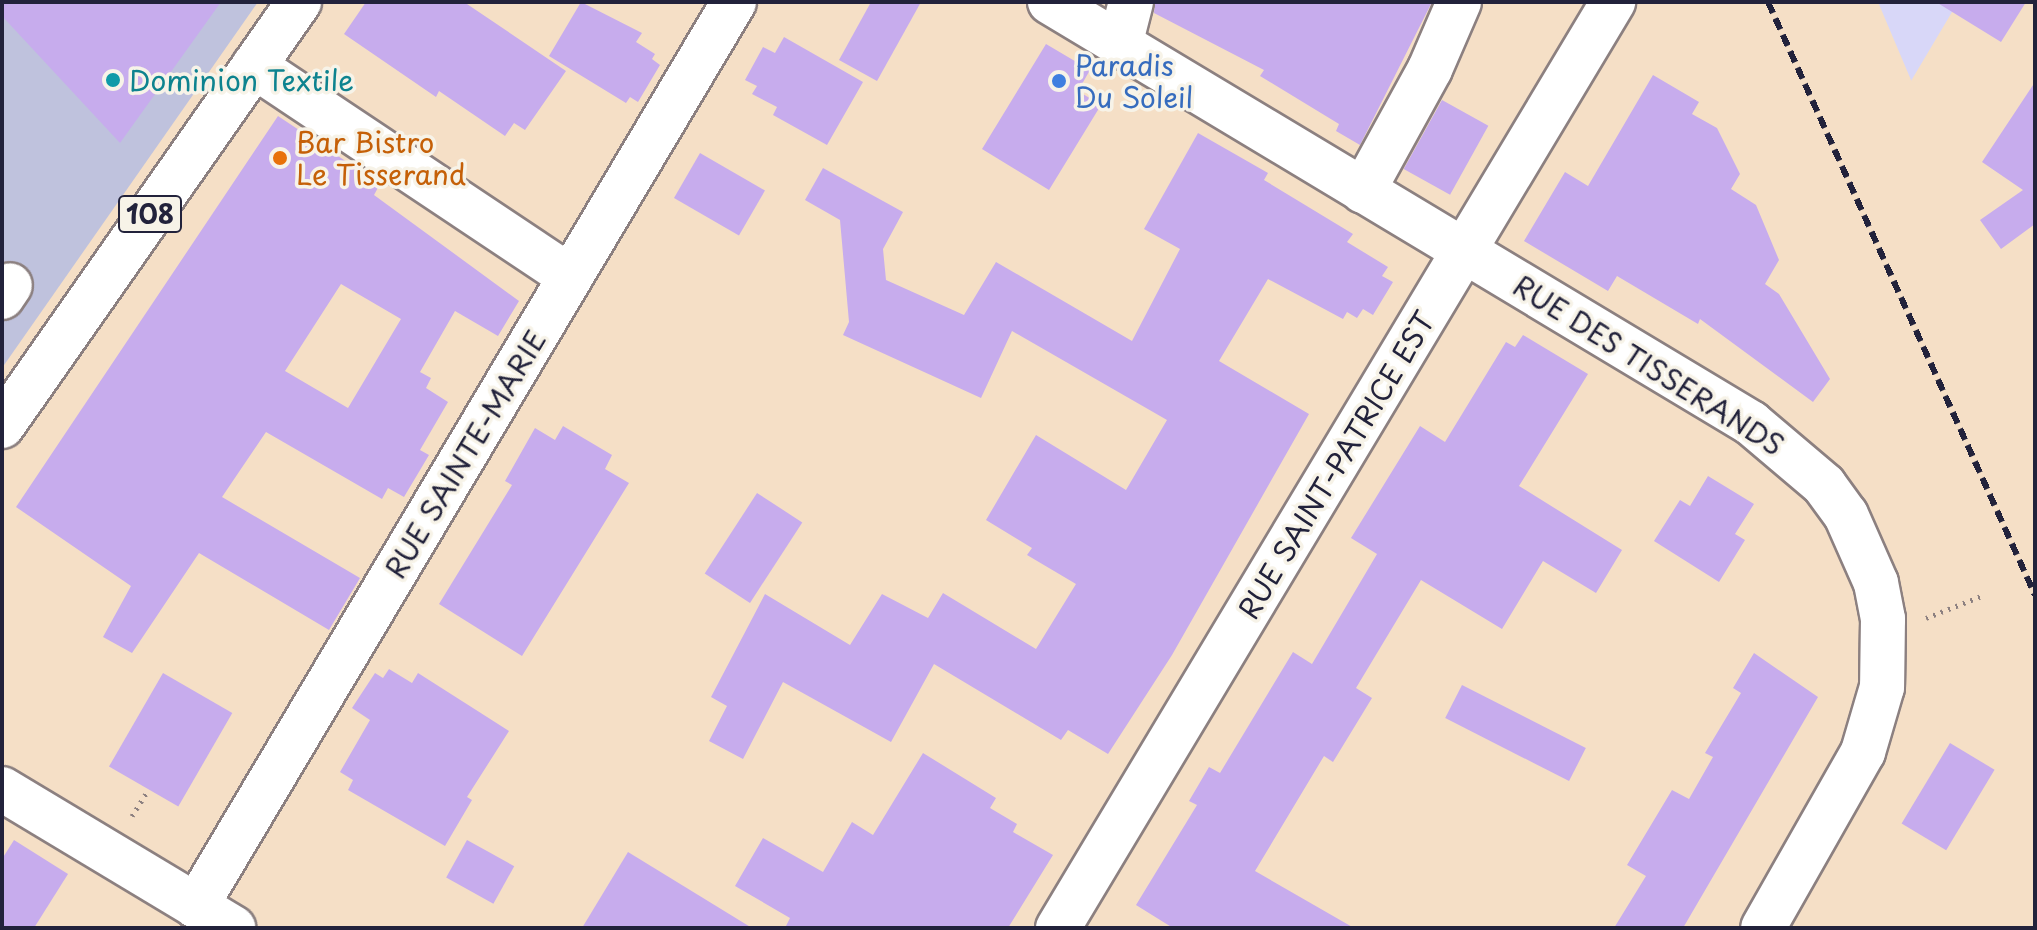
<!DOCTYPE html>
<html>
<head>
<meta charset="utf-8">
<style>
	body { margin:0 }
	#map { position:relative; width:2037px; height:930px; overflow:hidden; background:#f5dfc6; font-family:"Playpen Sans",sans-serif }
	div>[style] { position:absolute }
	.built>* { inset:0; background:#d8d7f8 }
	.industrial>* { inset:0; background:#bfc2dd }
	.building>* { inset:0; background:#c7aced; transform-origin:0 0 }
	.path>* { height:5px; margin-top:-2.5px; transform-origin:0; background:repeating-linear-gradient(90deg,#8c8080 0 2px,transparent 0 8px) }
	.roads { filter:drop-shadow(2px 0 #8c8080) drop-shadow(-2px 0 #8c8080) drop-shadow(0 2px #8c8080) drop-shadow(0 -2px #8c8080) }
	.minor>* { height:44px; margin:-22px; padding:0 22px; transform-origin:22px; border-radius:22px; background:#fff }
	.major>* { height:44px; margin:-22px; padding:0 22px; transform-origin:22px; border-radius:22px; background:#fff }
	.rail>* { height:6px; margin-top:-3px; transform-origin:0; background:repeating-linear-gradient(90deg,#22223b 0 12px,transparent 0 18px) }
	.dots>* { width:22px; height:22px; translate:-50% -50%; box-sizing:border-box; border:4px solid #f7f3e8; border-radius:50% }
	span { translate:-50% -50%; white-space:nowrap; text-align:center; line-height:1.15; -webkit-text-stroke:7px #f7f3e8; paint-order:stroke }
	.shield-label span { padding:2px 6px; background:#f7f3e8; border:2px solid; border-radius:6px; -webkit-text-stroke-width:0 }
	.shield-label { font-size:26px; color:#22223b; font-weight:700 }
	.shop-label { font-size:28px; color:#366cbe }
	.left { translate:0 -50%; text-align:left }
	.culture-label { font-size:28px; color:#0d838f }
	.food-label { font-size:28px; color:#c56008 }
	.street-label { font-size:28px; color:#22223b }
	.frame { position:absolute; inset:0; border:4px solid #22223b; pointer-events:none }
</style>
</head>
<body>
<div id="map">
	<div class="built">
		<div style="clip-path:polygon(1878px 2px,1958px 2px,1911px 81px,1911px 80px)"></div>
	</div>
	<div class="industrial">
		<div style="clip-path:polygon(2px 2px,258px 2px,2px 368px)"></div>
	</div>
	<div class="building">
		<div style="clip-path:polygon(2px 2px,221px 2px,120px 143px,2px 16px)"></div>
		<div style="clip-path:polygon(366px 2px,464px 2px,566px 71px,525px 130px,514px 123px,505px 136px,439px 91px,436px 97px,344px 34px)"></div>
		<div style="clip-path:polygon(581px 2px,642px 33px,636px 42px,655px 54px,652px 59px,660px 65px,638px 102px,630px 97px,626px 103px,549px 56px)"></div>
		<div style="clip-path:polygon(871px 2px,921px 2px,877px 81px,839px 60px)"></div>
		<div style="clip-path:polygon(1155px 2px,1432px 2px,1360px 145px,1336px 131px,1339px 124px,1260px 76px,1264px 70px,1154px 13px)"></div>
		<div style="clip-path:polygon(1936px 2px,2026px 2px,2001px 42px)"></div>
		<div style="clip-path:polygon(784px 37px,863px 82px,827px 145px,773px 115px,777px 107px,752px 94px,757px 86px,745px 80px,763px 47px,775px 53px)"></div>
		<div style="clip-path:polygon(1046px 44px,1090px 70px,1078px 91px,1101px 105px,1049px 190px,982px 149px)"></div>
		<div style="clip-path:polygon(1653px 75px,1699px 102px,1692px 114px,1717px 128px,1740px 174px,1731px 189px,1756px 205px,1779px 260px,1765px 284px,1779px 294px,1830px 379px,1813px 402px,1700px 319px,1698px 324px,1617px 276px,1608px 291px,1524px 241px,1565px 172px,1588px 186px)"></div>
		<div style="clip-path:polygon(2035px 82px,2035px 224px,2001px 249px,1980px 220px,2023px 190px,1982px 162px)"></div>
		<div style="left:1442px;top:100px;width:53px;height:79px;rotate:29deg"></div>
		<div style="clip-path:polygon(evenodd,278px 116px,380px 184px,374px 195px,519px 301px,498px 336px,455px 311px,420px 372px,431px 378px,426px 388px,448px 402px,420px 450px,429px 455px,404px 497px,388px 488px,382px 499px,266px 432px,222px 497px,360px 578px,329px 630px,199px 553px,132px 653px,103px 637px,131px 586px,16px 507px,278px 116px,341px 284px,401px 319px,348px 408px,285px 371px,341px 284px)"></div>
		<div style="clip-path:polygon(1198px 133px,1268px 173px,1264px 180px,1353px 234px,1347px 242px,1388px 267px,1382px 276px,1393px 282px,1373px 315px,1363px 309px,1357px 318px,1347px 312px,1343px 319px,1268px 279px,1219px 361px,1309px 414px,1172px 655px,1108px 754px,1068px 730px,1061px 740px,934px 664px,891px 742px,783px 682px,743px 759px,709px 741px,727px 706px,711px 697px,765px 594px,850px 645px,882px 594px,928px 618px,943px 593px,1036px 649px,1076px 584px,1027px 555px,1032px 548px,986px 520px,1036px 435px,1126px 490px,1167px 420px,1012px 331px,981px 398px,843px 335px,849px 322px,840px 220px,805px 200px,823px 168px,903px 212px,883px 249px,886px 280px,964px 315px,996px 262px,1132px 341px,1180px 249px,1144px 229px)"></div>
		<div style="left:700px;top:153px;width:75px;height:52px;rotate:30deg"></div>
		<div style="clip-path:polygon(1523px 335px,1588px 374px,1519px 486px,1622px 550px,1596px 593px,1543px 561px,1502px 629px,1421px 580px,1356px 688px,1372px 698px,1333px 762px,1324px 756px,1255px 871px,1354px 928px,1173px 928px,1136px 905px,1197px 805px,1189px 801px,1209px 767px,1220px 773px,1293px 652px,1312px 664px,1377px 554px,1351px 538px,1420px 426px,1445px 442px,1506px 342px,1515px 347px)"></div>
		<div style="clip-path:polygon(563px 426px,612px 455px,605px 469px,629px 483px,522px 656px,439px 604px,512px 485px,505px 481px,535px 428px,555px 440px)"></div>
		<div style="clip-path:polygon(1708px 476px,1754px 504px,1735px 534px,1745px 540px,1719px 582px,1654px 541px,1680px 500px,1690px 506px)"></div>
		<div style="left:757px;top:493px;width:54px;height:96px;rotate:33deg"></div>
		<div style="clip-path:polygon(1754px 653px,1818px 697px,1683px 928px,1614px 928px,1646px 876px,1627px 865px,1672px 790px,1689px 799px,1713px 757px,1705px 753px,1741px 693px,1733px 688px)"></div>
		<div style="clip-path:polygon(389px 669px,412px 683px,418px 673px,509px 731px,467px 797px,472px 800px,445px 846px,348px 790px,353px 780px,340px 772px,370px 720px,352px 708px,375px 673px,383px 678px)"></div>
		<div style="left:163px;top:673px;width:80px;height:108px;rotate:30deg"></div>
		<div style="left:1462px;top:685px;width:139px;height:37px;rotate:27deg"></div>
		<div style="left:1950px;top:743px;width:52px;height:94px;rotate:31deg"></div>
		<div style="clip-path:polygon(923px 753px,996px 798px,990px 808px,1017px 824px,1013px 832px,1053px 855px,1008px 928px,785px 928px,790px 918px,735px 886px,763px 838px,823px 872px,852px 822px,873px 835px)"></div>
		<div style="clip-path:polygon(14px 840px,68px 874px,34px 928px,2px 928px,2px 859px)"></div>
		<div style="left:467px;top:840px;width:54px;height:43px;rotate:29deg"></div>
		<div style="clip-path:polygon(628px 852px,752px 928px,582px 928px)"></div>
	</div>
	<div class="path">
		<div style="left:1926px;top:618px;width:62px;rotate:-21.6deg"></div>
		<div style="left:132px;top:816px;width:31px;rotate:-58deg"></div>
	</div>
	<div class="roads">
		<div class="minor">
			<div style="left:1050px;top:2px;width:818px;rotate:30.99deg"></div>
			<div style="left:1751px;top:423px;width:96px;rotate:40.3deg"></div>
			<div style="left:1824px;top:485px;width:37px;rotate:54deg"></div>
			<div style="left:1846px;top:515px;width:74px;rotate:66.2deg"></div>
			<div style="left:1876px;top:583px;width:37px;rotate:79deg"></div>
			<div style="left:1883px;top:619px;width:68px;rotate:90.8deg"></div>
			<div style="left:1882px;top:687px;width:68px;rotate:106.3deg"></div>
			<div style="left:1863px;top:752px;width:202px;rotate:119.6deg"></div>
			<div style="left:1120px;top:45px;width:44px;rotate:-75.7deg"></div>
			<div style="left:254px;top:66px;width:380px;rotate:33.7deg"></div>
			<div style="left:1363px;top:191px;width:139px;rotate:-61.2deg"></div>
			<div style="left:1430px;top:69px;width:73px;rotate:-66.6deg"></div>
			<div style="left:2px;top:297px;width:14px;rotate:-56deg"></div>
			<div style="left:2px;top:789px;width:270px;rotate:31deg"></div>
			<div style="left:196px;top:906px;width:1052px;rotate:-59.24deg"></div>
			<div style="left:1058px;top:928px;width:1080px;rotate:-59.06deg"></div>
		</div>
		<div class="major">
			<div style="left:2px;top:426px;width:518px;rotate:-54.99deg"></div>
		</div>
	</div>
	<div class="rail">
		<div style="left:1768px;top:2px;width:650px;rotate:65.76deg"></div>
	</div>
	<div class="dots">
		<div style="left:113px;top:80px;background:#0f9aa8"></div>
		<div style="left:1059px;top:81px;background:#3f7fe0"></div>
		<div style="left:280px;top:158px;background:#e8710a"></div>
	</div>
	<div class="shield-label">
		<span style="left:150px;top:214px">108</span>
	</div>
	<div class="shop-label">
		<span class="left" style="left:1075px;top:81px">Paradis<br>Du Soleil</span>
	</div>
	<div class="culture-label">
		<span class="left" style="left:129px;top:80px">Dominion Textile</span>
	</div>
	<div class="food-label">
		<span class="left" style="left:296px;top:158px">Bar Bistro<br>Le Tisserand</span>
	</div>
	<div class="street-label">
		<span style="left:1649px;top:365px;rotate:32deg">RUE DES TISSERANDS</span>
		<span style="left:465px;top:454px;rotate:-59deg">RUE SAINTE-MARIE</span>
		<span style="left:1336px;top:465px;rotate:-59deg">RUE SAINT-PATRICE EST</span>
	</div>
	<div class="frame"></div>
</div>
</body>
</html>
